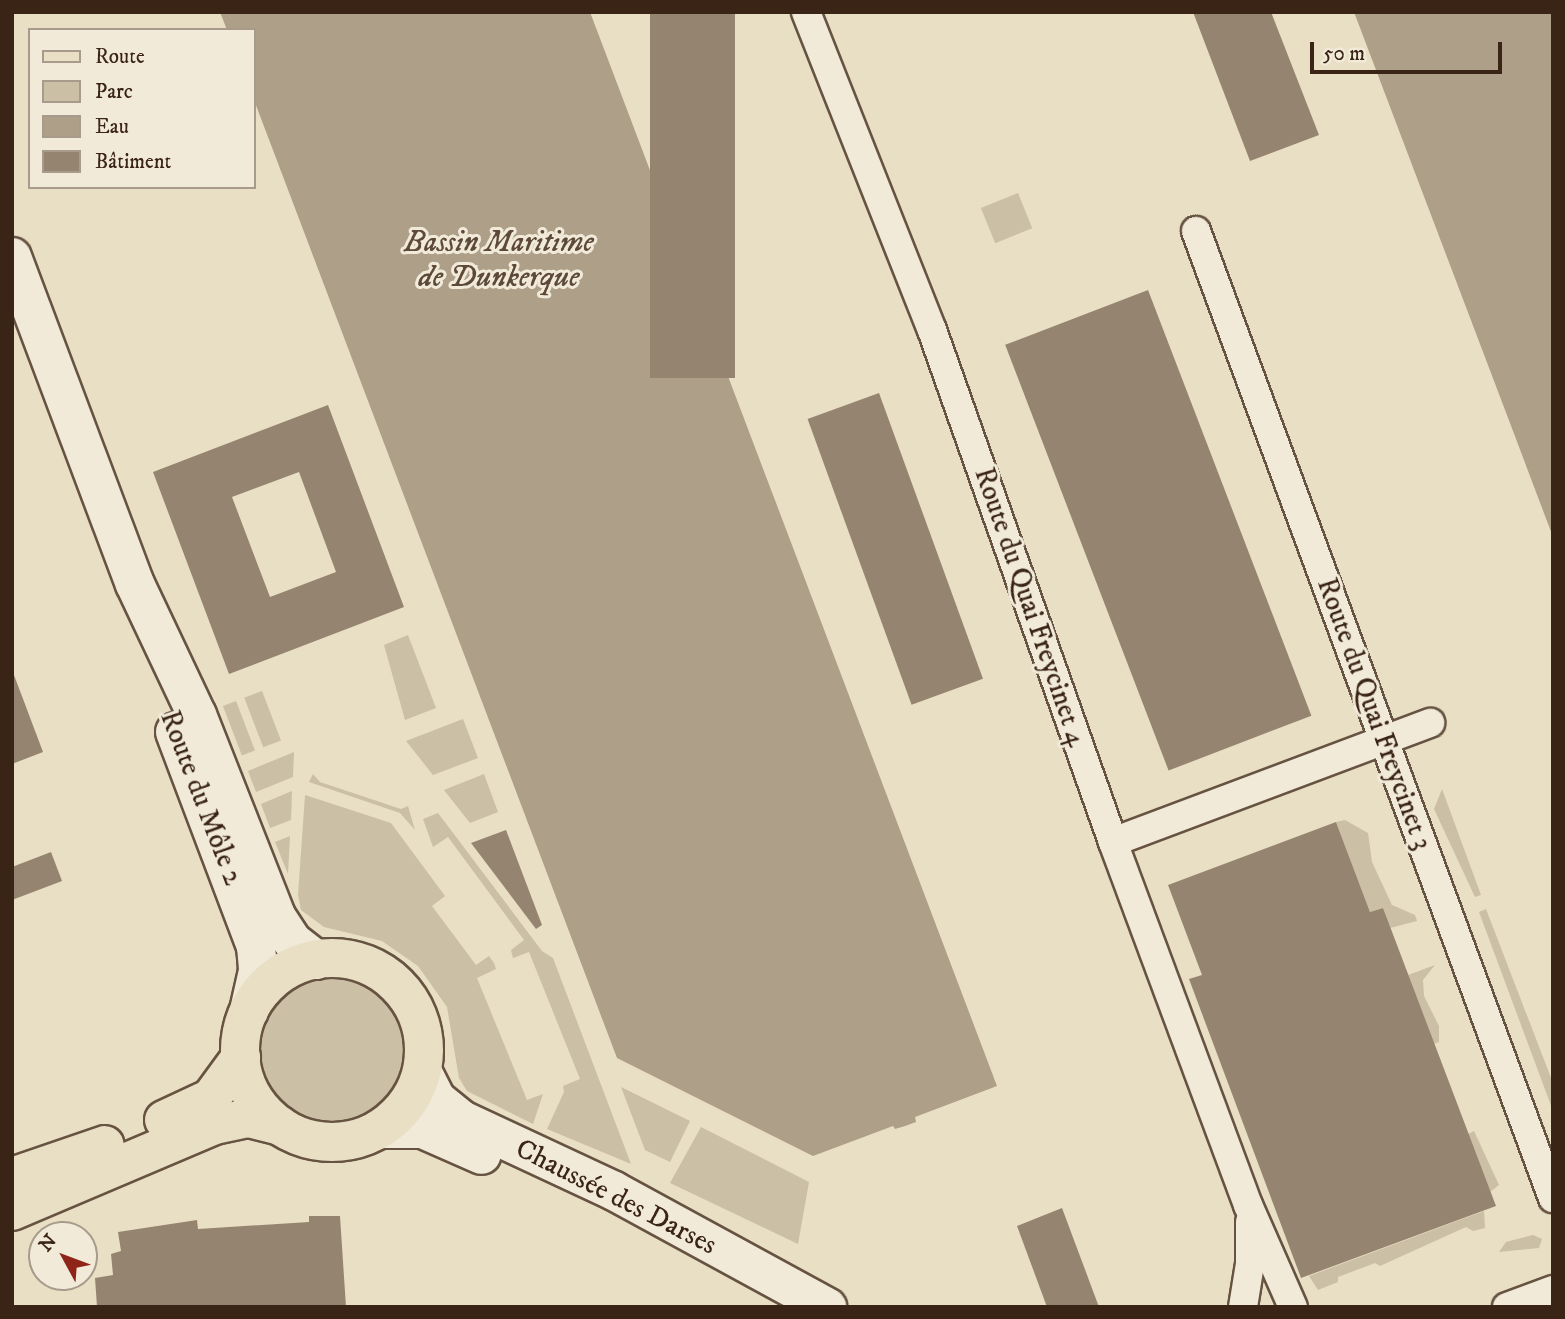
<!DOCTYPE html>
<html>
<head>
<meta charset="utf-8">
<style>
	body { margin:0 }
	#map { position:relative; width:1565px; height:1319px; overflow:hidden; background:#e9dfc4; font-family:"IM FELL DW Pica",serif }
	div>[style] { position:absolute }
	.green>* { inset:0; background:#cbbfa6; transform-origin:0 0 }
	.round { border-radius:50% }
	.water>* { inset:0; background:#ae9f88 }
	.building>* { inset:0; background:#958570; transform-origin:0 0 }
	.roads { filter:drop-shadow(2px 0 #665341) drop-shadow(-2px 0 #665341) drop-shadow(0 2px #665341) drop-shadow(0 -2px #665341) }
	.street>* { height:28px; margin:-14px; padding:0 14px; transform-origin:14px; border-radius:14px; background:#f1ead9 }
	.secondary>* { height:38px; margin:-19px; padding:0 19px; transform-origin:19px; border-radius:19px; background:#f1ead9 }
	.primary>* { height:38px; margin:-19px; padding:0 19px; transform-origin:19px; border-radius:19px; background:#e9dfc4 }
	.primary>.ring { margin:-19px; padding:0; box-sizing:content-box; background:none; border:38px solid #e9dfc4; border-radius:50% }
	span { translate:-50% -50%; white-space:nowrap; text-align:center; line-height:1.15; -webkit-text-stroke:6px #f1ead9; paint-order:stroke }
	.street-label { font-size:28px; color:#3a2415 }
	.water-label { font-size:30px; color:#5d4938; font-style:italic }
	.frame { position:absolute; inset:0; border:14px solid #3a2415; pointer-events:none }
	.legend { position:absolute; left:28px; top:28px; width:228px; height:161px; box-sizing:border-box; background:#f1ead9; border:2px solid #a89b8b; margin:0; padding:9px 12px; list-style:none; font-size:21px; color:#3a2415 }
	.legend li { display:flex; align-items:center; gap:14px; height:35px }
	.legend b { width:35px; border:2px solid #a89b8b }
	.north { position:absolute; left:28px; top:1221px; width:70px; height:70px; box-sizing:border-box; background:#f1ead9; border:2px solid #a89b8b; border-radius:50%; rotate:311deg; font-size:19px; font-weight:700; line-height:28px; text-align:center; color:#3a2415 }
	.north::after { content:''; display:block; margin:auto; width:24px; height:32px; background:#8f2418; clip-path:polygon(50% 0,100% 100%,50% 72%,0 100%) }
	.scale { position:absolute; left:1310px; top:42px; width:192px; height:32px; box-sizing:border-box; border:4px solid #3a2415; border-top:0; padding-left:9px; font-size:21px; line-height:24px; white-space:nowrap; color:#3a2415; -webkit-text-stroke:5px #f1ead9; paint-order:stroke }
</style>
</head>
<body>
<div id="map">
	<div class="green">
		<div style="left:1018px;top:193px;width:38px;height:40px;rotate:68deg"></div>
		<div style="clip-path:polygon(408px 635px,436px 708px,405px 720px,384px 645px)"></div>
		<div style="left:262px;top:691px;width:53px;height:19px;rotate:69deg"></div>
		<div style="left:236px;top:701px;width:53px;height:14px;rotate:69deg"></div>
		<div style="clip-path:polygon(463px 719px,478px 758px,433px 775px,406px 741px)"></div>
		<div style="clip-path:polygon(294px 752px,293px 777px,256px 792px,248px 771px)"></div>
		<div style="clip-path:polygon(313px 774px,320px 782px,401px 809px,408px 806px,415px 830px,400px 813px,309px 782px)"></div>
		<div style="clip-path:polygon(484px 774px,498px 812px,470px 823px,444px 790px)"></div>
		<div style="clip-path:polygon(1442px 789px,1481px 895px,1475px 897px,1434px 809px)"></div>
		<div style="clip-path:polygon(292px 791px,291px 820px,270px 828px,261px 804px)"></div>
		<div style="clip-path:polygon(305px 795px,391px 823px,445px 896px,432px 906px,476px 965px,489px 956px,494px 963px,496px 969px,477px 978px,527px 1100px,543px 1094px,533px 1124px,467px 1091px,459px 1078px,447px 1007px,418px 966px,382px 941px,324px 927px,301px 910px,298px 895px)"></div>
		<div style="clip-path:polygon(438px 813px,542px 951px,553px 958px,631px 1164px,547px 1129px,564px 1092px,563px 1086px,580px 1079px,529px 952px,513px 958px,511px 950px,524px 940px,448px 837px,433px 847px,423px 819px)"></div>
		<div style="clip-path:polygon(1345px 820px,1368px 833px,1372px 862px,1392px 905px,1415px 915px,1417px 921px,1390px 928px,1383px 908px,1370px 912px,1336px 822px)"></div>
		<div style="clip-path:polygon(290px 836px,288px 874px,275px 842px)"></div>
		<div style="clip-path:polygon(1486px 909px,1553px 1083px,1553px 1111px,1479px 912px)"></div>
		<div style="clip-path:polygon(1435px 965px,1423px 980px,1424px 996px,1439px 1026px,1439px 1042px,1434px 1044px,1408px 975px)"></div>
		<div class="round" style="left:256px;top:976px;width:150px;height:150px"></div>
		<div style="clip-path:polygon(621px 1087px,690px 1121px,670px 1162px,645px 1150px)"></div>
		<div style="clip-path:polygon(701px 1127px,809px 1182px,798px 1244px,670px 1183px)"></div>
		<div style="clip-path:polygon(1474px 1131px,1499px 1185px,1490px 1192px,1468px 1134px)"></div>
		<div style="clip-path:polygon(1484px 1211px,1485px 1228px,1473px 1231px,1466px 1227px,1380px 1266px,1375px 1263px,1338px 1277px,1338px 1282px,1318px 1290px,1309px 1276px)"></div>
		<div style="clip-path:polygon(1533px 1235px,1542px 1239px,1539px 1248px,1499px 1252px,1506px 1242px)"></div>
	</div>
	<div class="water">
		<div style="clip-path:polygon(220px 12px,590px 12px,997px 1086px,915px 1117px,916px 1122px,905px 1126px,895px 1129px,893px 1126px,813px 1156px,617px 1058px,254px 100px,254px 30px,227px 30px)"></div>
		<div style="clip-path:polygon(1354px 12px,1553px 12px,1553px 537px,1513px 431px)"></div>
	</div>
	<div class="building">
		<div style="left:650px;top:12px;width:85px;height:366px"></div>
		<div style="clip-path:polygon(1193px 12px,1271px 12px,1319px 135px,1250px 161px)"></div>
		<div style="left:1148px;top:290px;width:456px;height:153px;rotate:69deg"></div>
		<div style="left:879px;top:393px;width:304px;height:76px;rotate:70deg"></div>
		<div style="clip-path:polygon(evenodd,328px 405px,404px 607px,229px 674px,153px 472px,328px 405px,299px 472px,336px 572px,270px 597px,232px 497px,299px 472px)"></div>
		<div style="clip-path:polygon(14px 675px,43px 752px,12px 764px,12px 676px)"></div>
		<div style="clip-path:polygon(1336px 822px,1370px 912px,1383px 908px,1496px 1206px,1301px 1278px,1189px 979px,1202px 975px,1168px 885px)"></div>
		<div style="clip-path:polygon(506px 830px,542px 925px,536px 929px,471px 843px)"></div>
		<div style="clip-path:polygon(51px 852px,62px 881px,12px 900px,12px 867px)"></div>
		<div style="clip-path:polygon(1062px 1208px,1099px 1307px,1047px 1307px,1017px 1226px)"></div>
		<div style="clip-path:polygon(309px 1216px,340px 1216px,346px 1307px,97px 1307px,95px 1278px,113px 1275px,111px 1254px,121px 1251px,118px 1232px,197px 1220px,198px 1229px,309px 1222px)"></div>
	</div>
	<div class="roads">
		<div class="street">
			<div style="left:806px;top:12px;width:342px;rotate:68.4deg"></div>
			<div style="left:932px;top:330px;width:543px;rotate:70.53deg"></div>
			<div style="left:1113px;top:842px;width:387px;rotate:69.6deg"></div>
			<div style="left:1248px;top:1205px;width:111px;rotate:66.2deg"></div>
			<div style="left:1196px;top:231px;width:1031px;rotate:69.74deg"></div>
			<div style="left:1113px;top:842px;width:339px;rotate:-20.6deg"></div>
			<div style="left:1243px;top:1307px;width:44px;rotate:-80.8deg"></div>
			<div style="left:1250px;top:1264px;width:42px;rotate:-90deg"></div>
			<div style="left:1507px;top:1307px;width:49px;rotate:-20.3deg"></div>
		</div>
		<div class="secondary">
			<div style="left:12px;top:257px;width:349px;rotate:69.4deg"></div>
			<div style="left:135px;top:584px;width:145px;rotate:64.7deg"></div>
			<div style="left:197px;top:715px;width:216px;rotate:68.5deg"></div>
			<div style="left:276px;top:916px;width:30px;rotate:57deg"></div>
			<div style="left:292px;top:941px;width:31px;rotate:38deg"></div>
			<div style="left:175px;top:732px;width:229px;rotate:69.3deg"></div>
			<div style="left:256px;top:946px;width:25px;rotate:85deg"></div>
			<div style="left:258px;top:971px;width:41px;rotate:102.7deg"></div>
			<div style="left:422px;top:1071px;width:31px;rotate:63deg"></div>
			<div style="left:436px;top:1099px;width:33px;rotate:39deg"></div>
			<div style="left:462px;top:1120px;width:168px;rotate:25deg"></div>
			<div style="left:614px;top:1191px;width:243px;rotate:28.6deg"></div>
			<div style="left:381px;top:1129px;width:42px"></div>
			<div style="left:423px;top:1129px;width:64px;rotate:23.8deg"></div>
		</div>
		<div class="primary">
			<div class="ring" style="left:240px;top:958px;width:146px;height:146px"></div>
			<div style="left:164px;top:1120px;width:52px;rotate:-25.1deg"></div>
			<div style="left:211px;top:1098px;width:51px;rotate:-53.8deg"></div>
			<div style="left:12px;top:1177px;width:98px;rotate:-19deg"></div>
			<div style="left:12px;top:1211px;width:220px;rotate:-23deg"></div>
			<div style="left:215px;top:1125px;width:35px;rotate:-12deg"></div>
			<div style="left:249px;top:1118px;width:32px;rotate:14deg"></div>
		</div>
	</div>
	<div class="street-label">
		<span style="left:1030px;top:607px;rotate:71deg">Route du Quai Freycinet 4</span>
		<span style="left:1374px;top:714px;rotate:70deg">Route du Quai Freycinet 3</span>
		<span style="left:201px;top:798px;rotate:69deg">Route du Môle 2</span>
		<span style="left:616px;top:1197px;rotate:27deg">Chaussée des Darses</span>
	</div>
	<div class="water-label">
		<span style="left:499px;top:260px">Bassin Maritime<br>de Dunkerque</span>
	</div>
	<div class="frame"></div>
	<ul class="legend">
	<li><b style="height:9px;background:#e9dfc4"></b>Route</li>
	<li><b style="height:19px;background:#cbbfa6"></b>Parc</li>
	<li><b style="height:19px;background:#ae9f88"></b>Eau</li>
	<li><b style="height:19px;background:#958570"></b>Bâtiment</li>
	</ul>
	<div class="north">N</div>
	<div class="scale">50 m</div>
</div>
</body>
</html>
